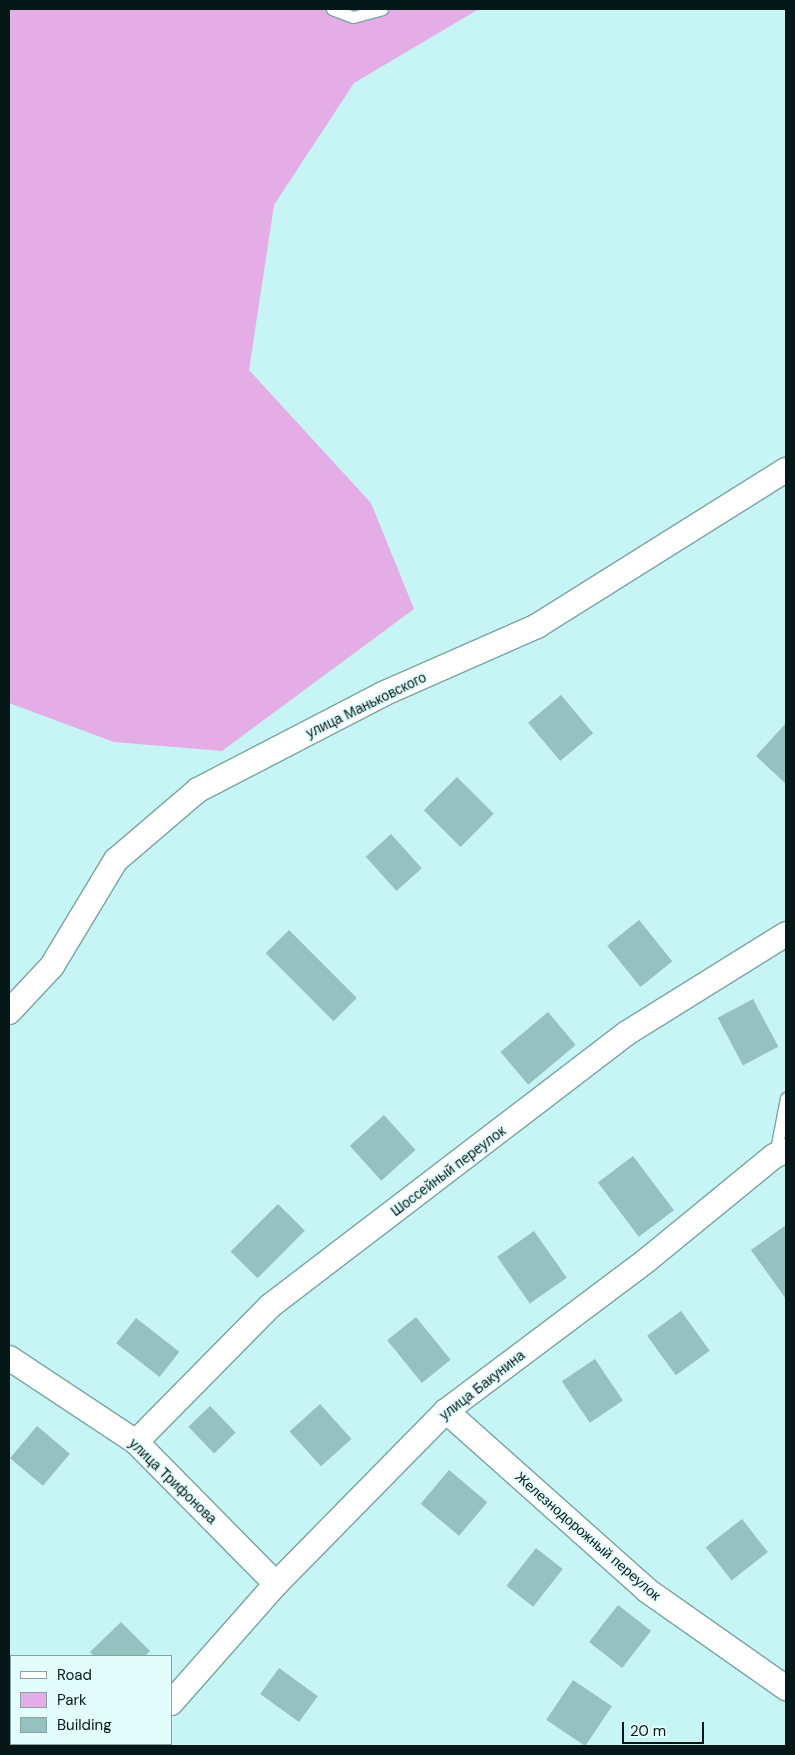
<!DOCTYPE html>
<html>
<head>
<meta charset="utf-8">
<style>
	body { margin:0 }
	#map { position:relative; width:795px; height:1755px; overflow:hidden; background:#c7f4f4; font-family:"DM Sans",sans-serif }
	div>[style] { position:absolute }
	.green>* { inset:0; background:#e5ade6 }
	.building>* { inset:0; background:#96c1c1; transform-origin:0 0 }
	.roads { filter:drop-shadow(1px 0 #7aa4a4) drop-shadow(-1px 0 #7aa4a4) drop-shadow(0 1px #7aa4a4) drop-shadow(0 -1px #7aa4a4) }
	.lane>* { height:11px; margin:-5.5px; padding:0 5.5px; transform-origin:5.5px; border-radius:5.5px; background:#fff }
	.street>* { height:24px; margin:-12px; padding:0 12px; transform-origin:12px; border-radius:12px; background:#fff }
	span { translate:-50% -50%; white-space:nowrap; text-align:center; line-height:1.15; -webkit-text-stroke:4px #e3fdfd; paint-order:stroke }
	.street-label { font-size:14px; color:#061717 }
	.frame { position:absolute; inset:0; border:10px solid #061717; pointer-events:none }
	.legend { position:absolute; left:10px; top:1655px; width:162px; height:90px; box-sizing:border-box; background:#e3fdfd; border:1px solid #8ba1a1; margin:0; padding:6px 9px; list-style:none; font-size:15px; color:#061717 }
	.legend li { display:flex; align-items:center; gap:10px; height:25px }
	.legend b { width:25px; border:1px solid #8ba1a1 }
	.scale { position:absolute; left:622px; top:1722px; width:82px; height:22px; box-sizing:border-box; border:2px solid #061717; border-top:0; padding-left:6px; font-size:15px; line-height:18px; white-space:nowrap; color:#061717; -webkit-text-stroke:4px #e3fdfd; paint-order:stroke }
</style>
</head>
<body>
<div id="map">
	<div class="green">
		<div style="clip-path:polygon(9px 9px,479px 9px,354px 83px,274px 205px,249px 370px,371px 503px,414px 609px,222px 751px,114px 742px,9px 703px)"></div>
	</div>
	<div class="building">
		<div style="left:561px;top:695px;width:50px;height:43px;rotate:50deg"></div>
		<div style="clip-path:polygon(786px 723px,786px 784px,756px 756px)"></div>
		<div style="left:457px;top:777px;width:52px;height:47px;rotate:45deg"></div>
		<div style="left:391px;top:834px;width:46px;height:34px;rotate:48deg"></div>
		<div style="left:639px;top:920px;width:53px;height:41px;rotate:51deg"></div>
		<div style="left:289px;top:930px;width:96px;height:33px;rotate:45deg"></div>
		<div style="left:753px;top:999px;width:54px;height:40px;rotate:62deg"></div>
		<div style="left:548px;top:1012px;width:43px;height:62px;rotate:50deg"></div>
		<div style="left:384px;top:1115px;width:47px;height:46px;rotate:48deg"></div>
		<div style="left:633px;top:1156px;width:68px;height:44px;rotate:53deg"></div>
		<div style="left:278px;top:1204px;width:38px;height:67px;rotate:45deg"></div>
		<div style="clip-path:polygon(786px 1225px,786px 1299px,751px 1250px)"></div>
		<div style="left:534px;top:1231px;width:57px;height:45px;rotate:55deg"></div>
		<div style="left:681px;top:1311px;width:49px;height:42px;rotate:54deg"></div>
		<div style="left:416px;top:1317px;width:55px;height:37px;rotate:51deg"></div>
		<div style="left:136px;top:1318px;width:55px;height:32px;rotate:38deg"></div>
		<div style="left:595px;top:1359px;width:50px;height:40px;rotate:56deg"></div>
		<div style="left:320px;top:1404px;width:47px;height:41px;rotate:48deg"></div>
		<div style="left:210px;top:1406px;width:37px;height:30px;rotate:46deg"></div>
		<div style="left:37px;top:1426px;width:43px;height:42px;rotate:40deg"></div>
		<div style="left:449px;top:1470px;width:50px;height:44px;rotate:40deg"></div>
		<div style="left:742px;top:1519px;width:42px;height:46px;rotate:52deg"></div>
		<div style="left:536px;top:1548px;width:34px;height:48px;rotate:38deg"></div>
		<div style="left:618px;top:1605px;width:42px;height:47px;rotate:38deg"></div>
		<div style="clip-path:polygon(121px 1622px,150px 1651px,145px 1656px,94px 1656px,90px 1652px)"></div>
		<div style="left:279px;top:1668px;width:48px;height:32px;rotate:36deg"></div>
		<div style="left:573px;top:1680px;width:47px;height:48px;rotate:34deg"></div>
	</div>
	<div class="roads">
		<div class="lane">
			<div style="left:332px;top:9px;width:22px;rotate:21deg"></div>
			<div style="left:353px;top:17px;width:30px;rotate:-15deg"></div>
			<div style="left:775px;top:1155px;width:58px;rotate:-79.1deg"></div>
		</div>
		<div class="street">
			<div style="left:9px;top:1012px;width:63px;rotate:-46.9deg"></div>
			<div style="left:52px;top:966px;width:124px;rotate:-58.9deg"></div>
			<div style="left:116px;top:860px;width:108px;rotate:-40.5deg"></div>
			<div style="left:198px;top:790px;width:208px;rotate:-27.4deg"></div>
			<div style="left:383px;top:694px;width:168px;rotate:-23.8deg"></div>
			<div style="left:537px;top:626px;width:294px;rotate:-32.1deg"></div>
			<div style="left:9px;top:1358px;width:152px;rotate:33.5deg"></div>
			<div style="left:136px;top:1442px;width:199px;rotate:45.4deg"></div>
			<div style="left:446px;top:1411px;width:271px;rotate:41.7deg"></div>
			<div style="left:648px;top:1591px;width:169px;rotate:35.1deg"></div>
			<div style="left:136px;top:1442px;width:191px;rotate:-45.4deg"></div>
			<div style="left:270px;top:1306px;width:449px;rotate:-37.4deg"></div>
			<div style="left:627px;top:1033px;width:187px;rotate:-31.9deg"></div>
			<div style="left:171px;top:1703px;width:159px;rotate:-48.6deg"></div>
			<div style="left:276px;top:1584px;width:243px;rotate:-45.5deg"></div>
			<div style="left:446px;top:1411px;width:251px;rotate:-36.9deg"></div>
			<div style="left:647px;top:1260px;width:164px;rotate:-39.3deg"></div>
			<div style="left:774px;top:1156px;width:13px;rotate:-23deg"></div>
			<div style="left:133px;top:1746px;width:4px;rotate:-34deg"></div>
		</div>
	</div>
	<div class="street-label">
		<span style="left:366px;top:705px;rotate:-26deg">улица Маньковского</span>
		<span style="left:448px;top:1171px;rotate:-37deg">Шоссейный переулок</span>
		<span style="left:482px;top:1385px;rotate:-38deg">улица Бакунина</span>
		<span style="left:173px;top:1481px;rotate:44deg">улица Трифонова</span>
		<span style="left:588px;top:1536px;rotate:41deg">Железнодорожный переулок</span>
	</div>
	<div class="frame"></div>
	<ul class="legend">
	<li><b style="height:6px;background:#fff"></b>Road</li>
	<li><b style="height:14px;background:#e5ade6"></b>Park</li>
	<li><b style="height:14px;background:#96c1c1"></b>Building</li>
	</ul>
	<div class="scale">20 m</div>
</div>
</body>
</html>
